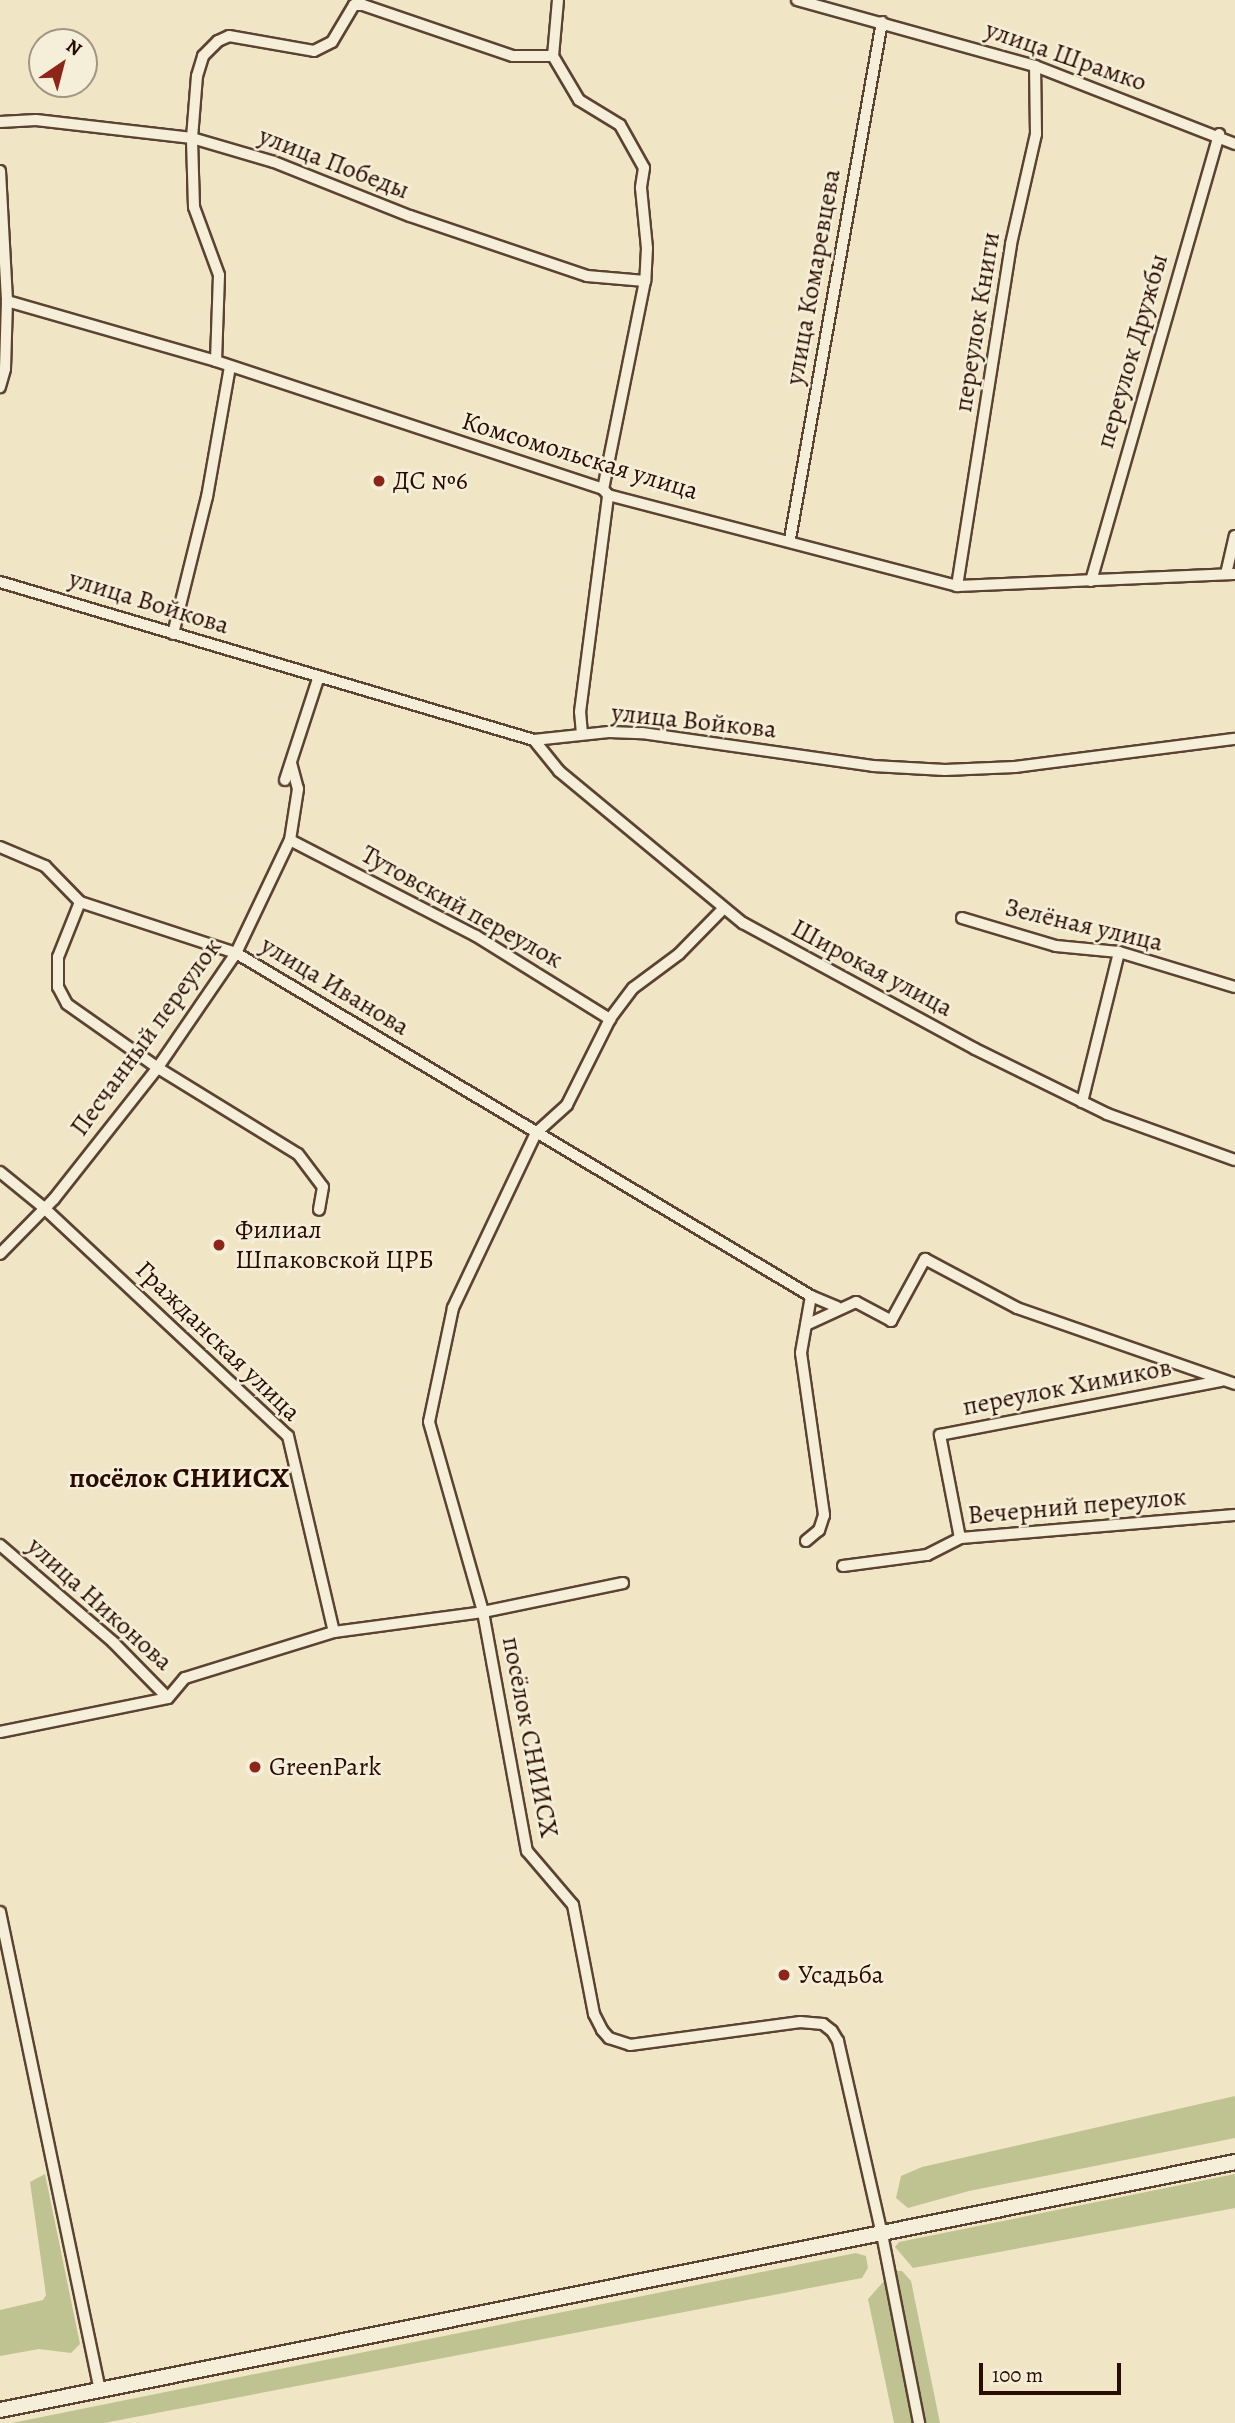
<!DOCTYPE html>
<html>
<head>
<meta charset="utf-8">
<style>
	body { margin:0 }
	#map { position:relative; width:1235px; height:2423px; overflow:hidden; background:#f0e6c5; font-family:Alegreya,serif }
	div>[style] { position:absolute }
	.green>* { inset:0; background:#bfc391 }
	.roads { filter:drop-shadow(2px 0 #5c4232) drop-shadow(-2px 0 #5c4232) drop-shadow(0 2px #5c4232) drop-shadow(0 -2px #5c4232) }
	.minor>* { height:10px; margin:-5px; padding:0 5px; transform-origin:5px; border-radius:5px; background:#f5efd9 }
	.tertiary>* { height:14px; margin:-7px; padding:0 7px; transform-origin:7px; border-radius:7px; background:#f5efd9 }
	.dots>* { width:19px; height:19px; translate:-50% -50%; box-sizing:border-box; border:4px solid #f5efd9; border-radius:50% }
	span { translate:-50% -50%; white-space:nowrap; text-align:center; line-height:1.15; -webkit-text-stroke:5px #f5efd9; paint-order:stroke }
	.street-label { font-size:26px; color:#2b0c01 }
	.poi-label { font-size:26px; color:#2b0c01 }
	.left { translate:0 -50%; text-align:left }
	.neighbourhood-label { font-size:28px; color:#2b0c01; font-weight:700 }
	.north { position:absolute; left:28px; top:28px; width:70px; height:70px; box-sizing:border-box; background:#f5efd9; border:2px solid #a49483; border-radius:50%; rotate:35deg; font-size:19px; font-weight:700; line-height:28px; text-align:center; color:#2b0c01 }
	.north::after { content:''; display:block; margin:auto; width:24px; height:32px; background:#8f2418; clip-path:polygon(50% 0,100% 100%,50% 72%,0 100%) }
	.scale { position:absolute; left:979px; top:2363px; width:142px; height:32px; box-sizing:border-box; border:4px solid #2b0c01; border-top:0; padding-left:9px; font-size:21px; line-height:24px; white-space:nowrap; color:#2b0c01; -webkit-text-stroke:5px #f5efd9; paint-order:stroke }
</style>
</head>
<body>
<div id="map">
	<div class="green">
		<div style="clip-path:polygon(1235px 2096px,1235px 2138px,969px 2191px,908px 2208px,896px 2198px,901px 2176px,922px 2167px)"></div>
		<div style="clip-path:polygon(45px 2174px,80px 2344px,71px 2353px,39px 2349px,0 2356px,0 2310px,43px 2300px,46px 2295px,30px 2182px)"></div>
		<div style="clip-path:polygon(1235px 2174px,1235px 2208px,913px 2268px,895px 2247px,899px 2242px)"></div>
		<div style="clip-path:polygon(856px 2253px,866px 2256px,868px 2268px,862px 2278px,104px 2423px,12px 2423px)"></div>
		<div style="clip-path:polygon(893px 2271px,902px 2271px,911px 2281px,940px 2423px,894px 2423px,868px 2299px)"></div>
	</div>
	<div class="roads">
		<div class="minor">
			<div style="left:797px;top:0;width:247px;rotate:15.5deg"></div>
			<div style="left:1035px;top:66px;width:215px;rotate:21.3deg"></div>
			<div style="left:553px;top:56px;width:51px;rotate:59.4deg"></div>
			<div style="left:579px;top:100px;width:48px;rotate:31.4deg"></div>
			<div style="left:620px;top:125px;width:49px;rotate:60.8deg"></div>
			<div style="left:644px;top:168px;width:20px;rotate:99deg"></div>
			<div style="left:641px;top:188px;width:60px;rotate:84.3deg"></div>
			<div style="left:647px;top:248px;width:33px;rotate:93deg"></div>
			<div style="left:645px;top:281px;width:212px;rotate:101.4deg"></div>
			<div style="left:553px;top:56px;width:56px;rotate:-84.9deg"></div>
			<div style="left:0;top:122px;width:36px;rotate:-3deg"></div>
			<div style="left:36px;top:120px;width:157px;rotate:6.6deg"></div>
			<div style="left:192px;top:138px;width:85px;rotate:16.3deg"></div>
			<div style="left:274px;top:162px;width:146px;rotate:21.7deg"></div>
			<div style="left:410px;top:216px;width:187px;rotate:18.7deg"></div>
			<div style="left:587px;top:276px;width:58px;rotate:4.9deg"></div>
			<div style="left:0;top:171px;width:130px;rotate:86.9deg"></div>
			<div style="left:7px;top:301px;width:68px;rotate:91.7deg"></div>
			<div style="left:5px;top:369px;width:19px;rotate:106deg"></div>
			<div style="left:7px;top:301px;width:217px;rotate:16deg"></div>
			<div style="left:216px;top:361px;width:408px;rotate:18.3deg"></div>
			<div style="left:603px;top:489px;width:8px;rotate:50deg"></div>
			<div style="left:608px;top:495px;width:361px;rotate:14.6deg"></div>
			<div style="left:957px;top:586px;width:278px;rotate:-2.5deg"></div>
			<div style="left:216px;top:361px;width:86px;rotate:-88deg"></div>
			<div style="left:219px;top:275px;width:72px;rotate:-110.2deg"></div>
			<div style="left:194px;top:207px;width:69px;rotate:-91.7deg"></div>
			<div style="left:192px;top:138px;width:62px;rotate:-85.4deg"></div>
			<div style="left:197px;top:76px;width:21px;rotate:-73deg"></div>
			<div style="left:203px;top:56px;width:21px;rotate:-45deg"></div>
			<div style="left:218px;top:41px;width:12px;rotate:-24deg"></div>
			<div style="left:229px;top:36px;width:86px;rotate:10deg"></div>
			<div style="left:314px;top:51px;width:20px;rotate:-27deg"></div>
			<div style="left:332px;top:42px;width:43px;rotate:-59.3deg"></div>
			<div style="left:354px;top:5px;width:9px"></div>
			<div style="left:363px;top:5px;width:158px;rotate:18.8deg"></div>
			<div style="left:513px;top:56px;width:40px"></div>
			<div style="left:790px;top:539px;width:525px;rotate:-79.91deg"></div>
			<div style="left:1226px;top:574px;width:39px;rotate:-77deg"></div>
			<div style="left:1091px;top:581px;width:465px;rotate:-74deg"></div>
			<div style="left:0;top:582px;width:557px;rotate:16.48deg"></div>
			<div style="left:534px;top:740px;width:75px;rotate:-6.1deg"></div>
			<div style="left:609px;top:732px;width:33px;rotate:2deg"></div>
			<div style="left:642px;top:733px;width:233px;rotate:8.1deg"></div>
			<div style="left:873px;top:766px;width:72px;rotate:3.2deg"></div>
			<div style="left:945px;top:770px;width:70px;rotate:-2.5deg"></div>
			<div style="left:1015px;top:767px;width:222px;rotate:-7.3deg"></div>
			<div style="left:957px;top:586px;width:346px;rotate:-81deg"></div>
			<div style="left:1011px;top:244px;width:113px;rotate:-77.2deg"></div>
			<div style="left:1036px;top:134px;width:68px;rotate:-90.8deg"></div>
			<div style="left:173px;top:634px;width:141px;rotate:-76.1deg"></div>
			<div style="left:207px;top:497px;width:132px;rotate:-80deg"></div>
			<div style="left:582px;top:734px;width:22px;rotate:-95deg"></div>
			<div style="left:580px;top:712px;width:219px;rotate:-82.6deg"></div>
			<div style="left:534px;top:740px;width:40px;rotate:51deg"></div>
			<div style="left:559px;top:771px;width:239px;rotate:39.6deg"></div>
			<div style="left:743px;top:923px;width:264px;rotate:28.5deg"></div>
			<div style="left:975px;top:1049px;width:147px;rotate:26.2deg"></div>
			<div style="left:1107px;top:1114px;width:136px;rotate:19.8deg"></div>
			<div style="left:285px;top:780px;width:109px;rotate:-71.9deg"></div>
			<div style="left:290px;top:840px;width:209px;rotate:27.3deg"></div>
			<div style="left:476px;top:936px;width:158px;rotate:31.8deg"></div>
			<div style="left:0;top:847px;width:49px;rotate:22.9deg"></div>
			<div style="left:45px;top:866px;width:50px;rotate:45.8deg"></div>
			<div style="left:80px;top:902px;width:164px;rotate:18.1deg"></div>
			<div style="left:236px;top:953px;width:670px;rotate:30.82deg"></div>
			<div style="left:811px;top:1296px;width:58px;rotate:100deg"></div>
			<div style="left:801px;top:1353px;width:164px;rotate:81.9deg"></div>
			<div style="left:824px;top:1515px;width:16px;rotate:108deg"></div>
			<div style="left:819px;top:1530px;width:17px;rotate:140deg"></div>
			<div style="left:80px;top:902px;width:59px;rotate:111.8deg"></div>
			<div style="left:58px;top:957px;width:30px;rotate:90deg"></div>
			<div style="left:58px;top:987px;width:19px;rotate:62deg"></div>
			<div style="left:67px;top:1004px;width:111px;rotate:35.1deg"></div>
			<div style="left:158px;top:1068px;width:164px;rotate:31.6deg"></div>
			<div style="left:298px;top:1154px;width:41px;rotate:52.9deg"></div>
			<div style="left:323px;top:1187px;width:23px;rotate:100deg"></div>
			<div style="left:723px;top:909px;width:63px;rotate:134.4deg"></div>
			<div style="left:679px;top:954px;width:57px;rotate:143.5deg"></div>
			<div style="left:633px;top:988px;width:39px;rotate:127deg"></div>
			<div style="left:610px;top:1019px;width:96px;rotate:116.6deg"></div>
			<div style="left:567px;top:1105px;width:42px;rotate:137.9deg"></div>
			<div style="left:536px;top:1133px;width:194px;rotate:115.4deg"></div>
			<div style="left:453px;top:1308px;width:116px;rotate:101.9deg"></div>
			<div style="left:429px;top:1422px;width:198px;rotate:74.1deg"></div>
			<div style="left:483px;top:1612px;width:243px;rotate:79.6deg"></div>
			<div style="left:527px;top:1851px;width:71px;rotate:49.6deg"></div>
			<div style="left:573px;top:1905px;width:111px;rotate:79.1deg"></div>
			<div style="left:594px;top:2014px;width:18px;rotate:63deg"></div>
			<div style="left:602px;top:2030px;width:11px;rotate:49deg"></div>
			<div style="left:609px;top:2038px;width:22px;rotate:18deg"></div>
			<div style="left:630px;top:2045px;width:172px;rotate:-7.7deg"></div>
			<div style="left:800px;top:2022px;width:23px;rotate:5deg"></div>
			<div style="left:823px;top:2024px;width:11px;rotate:38deg"></div>
			<div style="left:832px;top:2031px;width:12px;rotate:59deg"></div>
			<div style="left:838px;top:2041px;width:198px;rotate:77.2deg"></div>
			<div style="left:882px;top:2234px;width:193px;rotate:78.9deg"></div>
			<div style="left:962px;top:918px;width:98px;rotate:16.6deg"></div>
			<div style="left:1056px;top:946px;width:63px;rotate:5.4deg"></div>
			<div style="left:1119px;top:952px;width:121px;rotate:16.8deg"></div>
			<div style="left:1082px;top:1102px;width:154px;rotate:-76.1deg"></div>
			<div style="left:0;top:1172px;width:55px;rotate:39.1deg"></div>
			<div style="left:43px;top:1207px;width:335px;rotate:43.1deg"></div>
			<div style="left:288px;top:1436px;width:201px;rotate:76.8deg"></div>
			<div style="left:0;top:1254px;width:77px;rotate:-45.5deg"></div>
			<div style="left:54px;top:1199px;width:164px;rotate:-51.7deg"></div>
			<div style="left:156px;top:1070px;width:142px;rotate:-55.6deg"></div>
			<div style="left:236px;top:953px;width:125px;rotate:-64.5deg"></div>
			<div style="left:290px;top:840px;width:52px;rotate:-81.1deg"></div>
			<div style="left:298px;top:789px;width:27px;rotate:-105deg"></div>
			<div style="left:811px;top:1296px;width:28px;rotate:23deg"></div>
			<div style="left:806px;top:1325px;width:55px;rotate:-24.7deg"></div>
			<div style="left:856px;top:1302px;width:40px;rotate:28deg"></div>
			<div style="left:891px;top:1321px;width:71px;rotate:-61.3deg"></div>
			<div style="left:925px;top:1259px;width:104px;rotate:28deg"></div>
			<div style="left:1017px;top:1308px;width:231px;rotate:19.2deg"></div>
			<div style="left:960px;top:1538px;width:105px;rotate:-101deg"></div>
			<div style="left:940px;top:1435px;width:286px;rotate:-10.9deg"></div>
			<div style="left:0;top:1545px;width:149px;rotate:40.6deg"></div>
			<div style="left:113px;top:1642px;width:78px;rotate:45.5deg"></div>
			<div style="left:843px;top:1566px;width:85px;rotate:-7.5deg"></div>
			<div style="left:927px;top:1555px;width:37px;rotate:-27deg"></div>
			<div style="left:960px;top:1538px;width:276px;rotate:-4.8deg"></div>
			<div style="left:0;top:1732px;width:171px;rotate:-11.4deg"></div>
			<div style="left:168px;top:1698px;width:26px;rotate:-50deg"></div>
			<div style="left:185px;top:1678px;width:156px;rotate:-17.2deg"></div>
			<div style="left:334px;top:1632px;width:150px;rotate:-7.6deg"></div>
			<div style="left:483px;top:1612px;width:143px;rotate:-11.7deg"></div>
			<div style="left:0;top:1912px;width:487px;rotate:78.2deg"></div>
		</div>
		<div class="tertiary">
			<div style="left:0;top:2410px;width:1260px;rotate:-11.35deg"></div>
		</div>
	</div>
	<div class="dots">
		<div style="left:379px;top:481px;background:#8f2418"></div>
		<div style="left:219px;top:1245px;background:#8f2418"></div>
		<div style="left:255px;top:1767px;background:#8f2418"></div>
		<div style="left:784px;top:1975px;background:#8f2418"></div>
	</div>
	<div class="street-label">
		<span style="left:1066px;top:56px;rotate:19deg">улица Шрамко</span>
		<span style="left:334px;top:163px;rotate:21deg">улица Победы</span>
		<span style="left:813px;top:277px;rotate:-80deg">улица Комаревцева</span>
		<span style="left:977px;top:322px;rotate:-81deg">переулок Книги</span>
		<span style="left:1132px;top:351px;rotate:-74deg">переулок Дружбы</span>
		<span style="left:580px;top:456px;rotate:17deg">Комсомольская улица</span>
		<span style="left:149px;top:602px;rotate:17deg">улица Войкова</span>
		<span style="left:694px;top:721px;rotate:6deg">улица Войкова</span>
		<span style="left:462px;top:907px;rotate:29deg">Тутовский переулок</span>
		<span style="left:1084px;top:925px;rotate:13deg">Зелёная улица</span>
		<span style="left:872px;top:968px;rotate:28deg">Широкая улица</span>
		<span style="left:335px;top:986px;rotate:31deg">улица Иванова</span>
		<span style="left:146px;top:1037px;rotate:-54deg">Песчанный переулок</span>
		<span style="left:218px;top:1341px;rotate:44deg">Гражданская улица</span>
		<span style="left:1067px;top:1387px;rotate:-11deg">переулок Химиков</span>
		<span style="left:1077px;top:1506px;rotate:-5deg">Вечерний переулок</span>
		<span style="left:100px;top:1604px;rotate:42deg">улица Никонова</span>
		<span style="left:530px;top:1737px;rotate:79deg">посёлок СНИИСХ</span>
	</div>
	<div class="poi-label">
		<span class="left" style="left:393px;top:481px">ДС №6</span>
		<span class="left" style="left:235px;top:1245px">Филиал<br>Шпаковской ЦРБ</span>
		<span class="left" style="left:269px;top:1767px">GreenPark</span>
		<span class="left" style="left:798px;top:1975px">Усадьба</span>
	</div>
	<div class="neighbourhood-label">
		<span style="left:179px;top:1478px">посёлок СНИИСХ</span>
	</div>
	<div class="north">N</div>
	<div class="scale">100 m</div>
</div>
</body>
</html>
